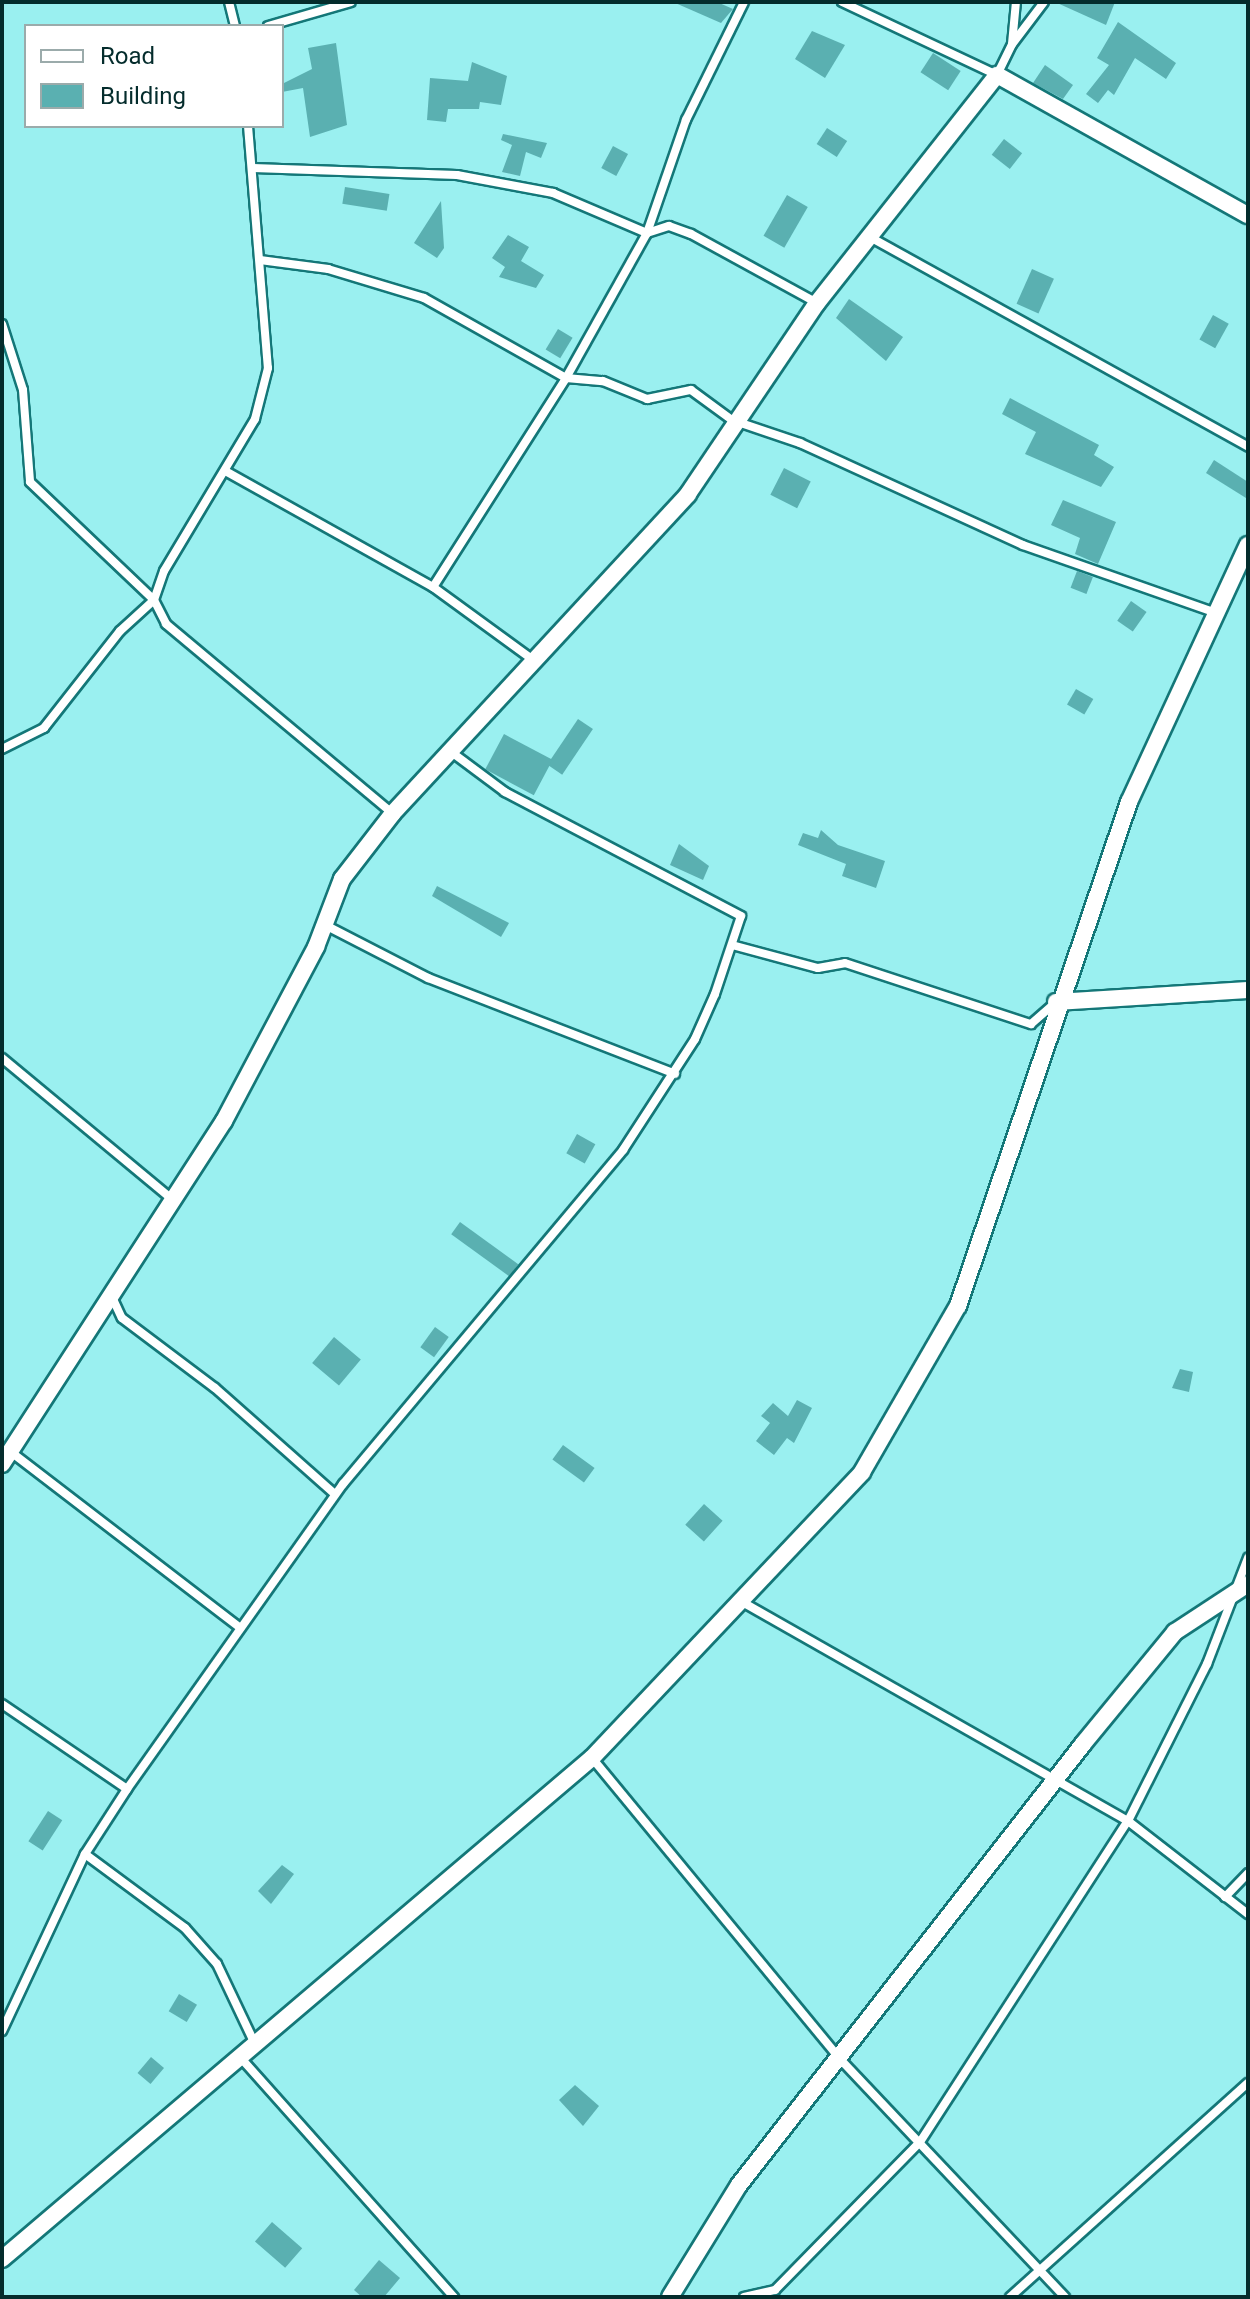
<!DOCTYPE html>
<html>
<head>
<meta charset="utf-8">
<style>
	body { margin:0 }
	#map { position:relative; width:1250px; height:2299px; overflow:hidden; background:#9af0f0; font-family:Roboto,sans-serif }
	div>[style] { position:absolute }
	.building>* { inset:0; background:#5ab0b1; transform-origin:0 0 }
	.roads { filter:drop-shadow(2px 0 #147778) drop-shadow(-2px 0 #147778) drop-shadow(0 2px #147778) drop-shadow(0 -2px #147778) }
	.service>* { height:8px; margin:-4px; padding:0 4px; transform-origin:4px; border-radius:4px; background:#fff }
	.minor>* { height:16px; margin:-8px; padding:0 8px; transform-origin:8px; border-radius:8px; background:#fff }
	span { translate:-50% -50%; white-space:nowrap; text-align:center; line-height:1.15; -webkit-text-stroke:6px #fff; paint-order:stroke }
	.frame { position:absolute; inset:0; border:4px solid #042c2c; pointer-events:none }
	.legend { position:absolute; left:24px; top:24px; width:260px; height:104px; box-sizing:border-box; background:#fff; border:2px solid #9babab; margin:0; padding:10px 14px; list-style:none; font-size:24px; color:#042c2c }
	.legend li { display:flex; align-items:center; gap:16px; height:40px }
	.legend b { width:40px; border:2px solid #9babab }
</style>
</head>
<body>
<div id="map">
	<div class="building">
		<div style="clip-path:polygon(673px 2px,717px 2px,733px 9px,721px 23px)"></div>
		<div style="clip-path:polygon(1055px 2px,1115px 2px,1106px 25px)"></div>
		<div style="clip-path:polygon(1118px 22px,1176px 63px,1166px 79px,1135px 58px,1114px 95px,1108px 90px,1098px 103px,1086px 94px,1109px 65px,1097px 58px)"></div>
		<div style="clip-path:polygon(812px 31px,845px 45px,825px 78px,795px 59px)"></div>
		<div style="clip-path:polygon(336px 43px,347px 125px,310px 137px,303px 88px,282px 92px,282px 84px,312px 69px,308px 48px)"></div>
		<div style="left:933px;top:53px;width:33px;height:23px;rotate:33deg"></div>
		<div style="clip-path:polygon(472px 62px,507px 76px,501px 105px,480px 102px,479px 109px,448px 109px,446px 122px,427px 120px,430px 78px,468px 81px)"></div>
		<div style="clip-path:polygon(1045px 65px,1073px 85px,1063px 99px,1033px 83px)"></div>
		<div style="left:827px;top:128px;width:24px;height:19px;rotate:33deg"></div>
		<div style="clip-path:polygon(503px 134px,547px 143px,541px 158px,526px 152px,520px 176px,502px 172px,512px 145px,501px 140px)"></div>
		<div style="left:1004px;top:139px;width:23px;height:20px;rotate:38deg"></div>
		<div style="left:613px;top:146px;width:17px;height:25px;rotate:28deg"></div>
		<div style="left:345px;top:187px;width:45px;height:17px;rotate:9deg"></div>
		<div style="left:787px;top:195px;width:24px;height:47px;rotate:30deg"></div>
		<div style="clip-path:polygon(441px 201px,444px 248px,437px 258px,414px 243px)"></div>
		<div style="clip-path:polygon(508px 235px,529px 247px,521px 261px,544px 275px,536px 288px,499px 277px,505px 267px,492px 258px)"></div>
		<div style="left:1032px;top:269px;width:24px;height:38px;rotate:24deg"></div>
		<div style="clip-path:polygon(849px 299px,903px 337px,886px 361px,836px 318px)"></div>
		<div style="left:1213px;top:315px;width:18px;height:28px;rotate:29deg"></div>
		<div style="left:558px;top:329px;width:17px;height:24px;rotate:31deg"></div>
		<div style="clip-path:polygon(1010px 398px,1099px 445px,1094px 455px,1114px 467px,1101px 487px,1025px 454px,1036px 432px,1002px 414px)"></div>
		<div style="clip-path:polygon(1214px 460px,1248px 482px,1246px 498px,1206px 473px)"></div>
		<div style="left:784px;top:468px;width:30px;height:30px;rotate:27deg"></div>
		<div style="clip-path:polygon(1063px 500px,1116px 522px,1098px 564px,1075px 554px,1080px 538px,1051px 525px)"></div>
		<div style="left:1077px;top:571px;width:17px;height:18px;rotate:21deg"></div>
		<div style="left:1131px;top:601px;width:19px;height:24px;rotate:35deg"></div>
		<div style="left:1076px;top:689px;width:20px;height:18px;rotate:30deg"></div>
		<div style="left:578px;top:719px;width:18px;height:55px;rotate:34deg"></div>
		<div style="left:504px;top:734px;width:55px;height:40px;rotate:28deg"></div>
		<div style="clip-path:polygon(821px 830px,838px 845px,885px 861px,876px 888px,842px 876px,846px 864px,798px 845px,803px 833px,818px 838px)"></div>
		<div style="clip-path:polygon(679px 844px,709px 866px,703px 880px,670px 865px)"></div>
		<div style="clip-path:polygon(437px 886px,509px 923px,501px 937px,432px 896px)"></div>
		<div style="left:577px;top:1134px;width:21px;height:22px;rotate:29deg"></div>
		<div style="left:460px;top:1222px;width:72px;height:15px;rotate:36deg"></div>
		<div style="left:435px;top:1327px;width:17px;height:25px;rotate:36deg"></div>
		<div style="left:334px;top:1337px;width:35px;height:34px;rotate:40deg"></div>
		<div style="clip-path:polygon(1180px 1369px,1193px 1372px,1189px 1392px,1172px 1388px)"></div>
		<div style="clip-path:polygon(797px 1400px,812px 1408px,794px 1443px,787px 1438px,774px 1455px,756px 1441px,770px 1423px,761px 1416px,773px 1403px,788px 1416px)"></div>
		<div style="left:563px;top:1445px;width:39px;height:18px;rotate:36deg"></div>
		<div style="left:704px;top:1504px;width:25px;height:28px;rotate:42deg"></div>
		<div style="left:48px;top:1811px;width:17px;height:36px;rotate:33deg"></div>
		<div style="clip-path:polygon(282px 1865px,294px 1874px,271px 1904px,258px 1891px)"></div>
		<div style="left:179px;top:1994px;width:21px;height:20px;rotate:31deg"></div>
		<div style="left:151px;top:2057px;width:17px;height:21px;rotate:40deg"></div>
		<div style="clip-path:polygon(575px 2085px,599px 2106px,583px 2126px,559px 2100px)"></div>
		<div style="left:272px;top:2222px;width:40px;height:26px;rotate:41deg"></div>
		<div style="clip-path:polygon(379px 2260px,400px 2278px,384px 2297px,362px 2297px,354px 2290px)"></div>
	</div>
	<div class="roads">
		<div class="service">
			<div style="left:229px;top:2px;width:25px;rotate:76deg"></div>
			<div style="left:842px;top:2px;width:171px;rotate:25.2deg"></div>
			<div style="left:997px;top:75px;width:34px;rotate:-64deg"></div>
			<div style="left:1012px;top:44px;width:42px;rotate:-84.6deg"></div>
			<div style="left:268px;top:26px;width:86px;rotate:-16.1deg"></div>
			<div style="left:1013px;top:43px;width:51px;rotate:-52.9deg"></div>
			<div style="left:248px;top:126px;width:243px;rotate:85.3deg"></div>
			<div style="left:268px;top:368px;width:53px;rotate:104.3deg"></div>
			<div style="left:255px;top:419px;width:177px;rotate:120.9deg"></div>
			<div style="left:164px;top:571px;width:31px;rotate:109deg"></div>
			<div style="left:154px;top:600px;width:27px;rotate:63deg"></div>
			<div style="left:166px;top:624px;width:295px;rotate:39.9deg"></div>
			<div style="left:253px;top:168px;width:204px;rotate:2deg"></div>
			<div style="left:457px;top:175px;width:98px;rotate:10.6deg"></div>
			<div style="left:553px;top:193px;width:102px;rotate:23.1deg"></div>
			<div style="left:647px;top:233px;width:23px;rotate:-18deg"></div>
			<div style="left:669px;top:226px;width:23px;rotate:20deg"></div>
			<div style="left:691px;top:234px;width:144px;rotate:28.7deg"></div>
			<div style="left:868px;top:236px;width:435px;rotate:29deg"></div>
			<div style="left:260px;top:260px;width:69px;rotate:7.5deg"></div>
			<div style="left:328px;top:269px;width:100px;rotate:16.8deg"></div>
			<div style="left:424px;top:298px;width:163px;rotate:29.4deg"></div>
			<div style="left:566px;top:378px;width:37px;rotate:5deg"></div>
			<div style="left:603px;top:381px;width:48px;rotate:22.2deg"></div>
			<div style="left:647px;top:399px;width:45px;rotate:-11.6deg"></div>
			<div style="left:691px;top:390px;width:51px;rotate:36.2deg"></div>
			<div style="left:732px;top:420px;width:72px;rotate:18.7deg"></div>
			<div style="left:800px;top:443px;width:245px;rotate:24.6deg"></div>
			<div style="left:1023px;top:545px;width:201px;rotate:19.4deg"></div>
			<div style="left:2px;top:324px;width:69px;rotate:72.3deg"></div>
			<div style="left:23px;top:390px;width:92px;rotate:85.6deg"></div>
			<div style="left:30px;top:482px;width:171px;rotate:43.6deg"></div>
			<div style="left:154px;top:600px;width:46px;rotate:137.6deg"></div>
			<div style="left:120px;top:631px;width:123px;rotate:128.1deg"></div>
			<div style="left:44px;top:728px;width:47px;rotate:153.4deg"></div>
			<div style="left:227px;top:472px;width:236px;rotate:29.2deg"></div>
			<div style="left:433px;top:587px;width:127px;rotate:36.1deg"></div>
			<div style="left:433px;top:587px;width:248px;rotate:-57.5deg"></div>
			<div style="left:566px;top:378px;width:166px;rotate:-60.8deg"></div>
			<div style="left:647px;top:233px;width:120px;rotate:-71deg"></div>
			<div style="left:686px;top:120px;width:131px;rotate:-63.8deg"></div>
			<div style="left:325px;top:925px;width:116px;rotate:27.2deg"></div>
			<div style="left:428px;top:978px;width:265px;rotate:21.2deg"></div>
			<div style="left:732px;top:945px;width:89px;rotate:15deg"></div>
			<div style="left:818px;top:968px;width:27px;rotate:-10deg"></div>
			<div style="left:845px;top:963px;width:196px;rotate:18.2deg"></div>
			<div style="left:1031px;top:1024px;width:33px;rotate:-41deg"></div>
			<div style="left:2px;top:1058px;width:222px;rotate:39.7deg"></div>
			<div style="left:112px;top:1297px;width:23px;rotate:65deg"></div>
			<div style="left:122px;top:1318px;width:116px;rotate:37deg"></div>
			<div style="left:215px;top:1388px;width:160px;rotate:41.5deg"></div>
			<div style="left:11px;top:1452px;width:289px;rotate:37.5deg"></div>
			<div style="left:744px;top:1603px;width:442px;rotate:29.6deg"></div>
			<div style="left:1128px;top:1821px;width:152px;rotate:37.8deg"></div>
			<div style="left:2px;top:1704px;width:151px;rotate:34.2deg"></div>
			<div style="left:592px;top:1758px;width:389px;rotate:50.5deg"></div>
			<div style="left:839px;top:2058px;width:329px;rotate:46.6deg"></div>
			<div style="left:85px;top:1854px;width:124px;rotate:36.5deg"></div>
			<div style="left:185px;top:1928px;width:48px;rotate:48.4deg"></div>
			<div style="left:217px;top:1964px;width:89px;rotate:64.6deg"></div>
			<div style="left:1225px;top:1897px;width:33px;rotate:-46deg"></div>
			<div style="left:2px;top:2031px;width:195px;rotate:-64.9deg"></div>
			<div style="left:85px;top:1854px;width:77px;rotate:-57.1deg"></div>
			<div style="left:127px;top:1789px;width:374px;rotate:-54.7deg"></div>
			<div style="left:343px;top:1484px;width:436px;rotate:-50deg"></div>
			<div style="left:623px;top:1150px;width:132px;rotate:-57deg"></div>
			<div style="left:695px;top:1039px;width:49px;rotate:-66deg"></div>
			<div style="left:715px;top:994px;width:82px;rotate:-71.6deg"></div>
			<div style="left:741px;top:916px;width:267px;rotate:-152.3deg"></div>
			<div style="left:505px;top:792px;width:69px;rotate:-143.3deg"></div>
			<div style="left:240px;top:2057px;width:322px;rotate:48.3deg"></div>
			<div style="left:744px;top:2297px;width:32px;rotate:-13deg"></div>
			<div style="left:775px;top:2290px;width:207px;rotate:-45.6deg"></div>
			<div style="left:920px;top:2142px;width:382px;rotate:-57.1deg"></div>
			<div style="left:1128px;top:1821px;width:176px;rotate:-63.3deg"></div>
			<div style="left:1207px;top:1664px;width:114px;rotate:-68.9deg"></div>
			<div style="left:1010px;top:2297px;width:320px;rotate:-42deg"></div>
		</div>
		<div class="minor">
			<div style="left:1056px;top:1002px;width:192px;rotate:-3.6deg"></div>
			<div style="left:2px;top:1464px;width:409px;rotate:-57.1deg"></div>
			<div style="left:224px;top:1121px;width:197px;rotate:-62.1deg"></div>
			<div style="left:316px;top:947px;width:73px;rotate:-69.1deg"></div>
			<div style="left:342px;top:879px;width:83px;rotate:-52.3deg"></div>
			<div style="left:393px;top:813px;width:434px;rotate:-47.2deg"></div>
			<div style="left:688px;top:494px;width:230px;rotate:-56deg"></div>
			<div style="left:817px;top:303px;width:290px;rotate:-51.7deg"></div>
			<div style="left:997px;top:75px;width:287px;rotate:29.2deg"></div>
			<div style="left:2px;top:2259px;width:774px;rotate:-40.34deg"></div>
			<div style="left:592px;top:1758px;width:393px;rotate:-46.6deg"></div>
			<div style="left:862px;top:1472px;width:192px;rotate:-60deg"></div>
			<div style="left:958px;top:1306px;width:532px;rotate:-71.26deg"></div>
			<div style="left:1129px;top:802px;width:283px;rotate:-65.2deg"></div>
			<div style="left:670px;top:2297px;width:132px;rotate:-58.4deg"></div>
			<div style="left:739px;top:2185px;width:559px;rotate:-52.04deg"></div>
			<div style="left:1083px;top:1744px;width:145px;rotate:-50.6deg"></div>
			<div style="left:1175px;top:1632px;width:87px;rotate:-33.3deg"></div>
		</div>
	</div>
	<div class="frame"></div>
	<ul class="legend">
	<li><b style="height:10px;background:#fff"></b>Road</li>
	<li><b style="height:22px;background:#5ab0b1"></b>Building</li>
	</ul>
</div>
</body>
</html>
